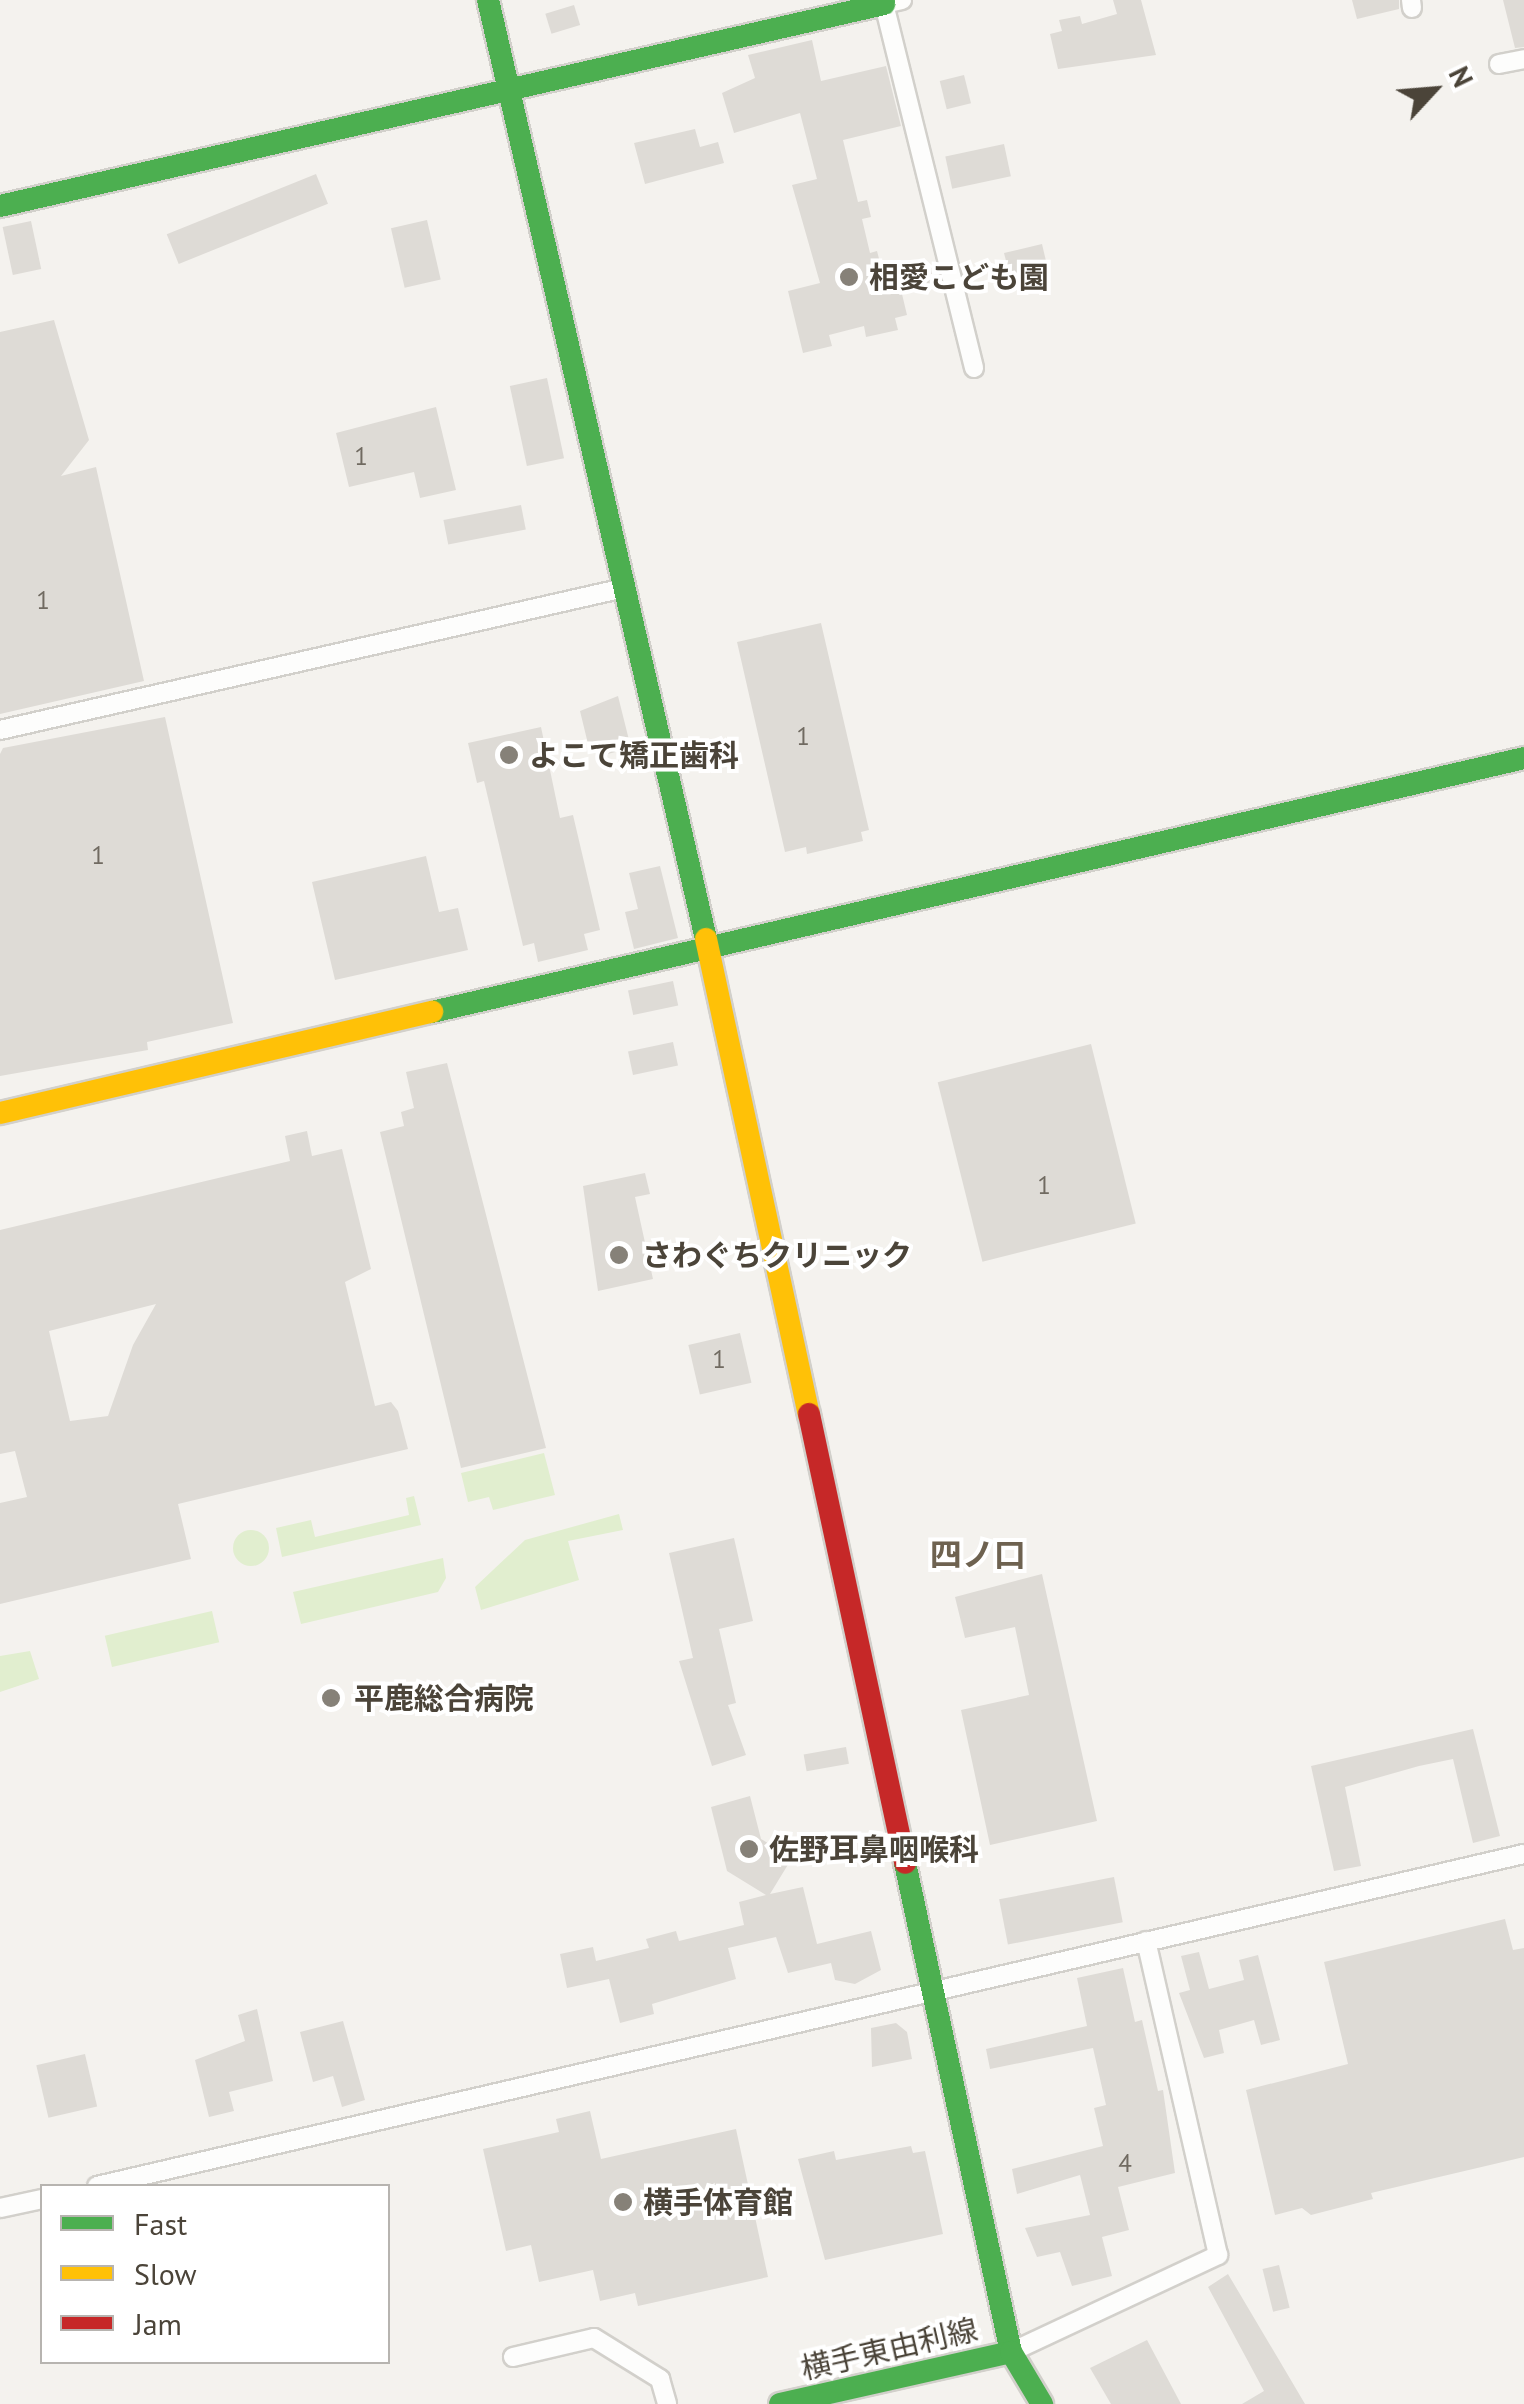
<!DOCTYPE html>
<html>
<head>
<meta charset="utf-8">
<style>
	body { margin:0 }
	#map { position:relative; width:1524px; height:2404px; overflow:hidden; background:#f4f2ee; font-family:"PT Sans","Noto Sans JP",sans-serif }
	div>[style] { position:absolute }
	.green>* { inset:0; background:#e1eecf; transform-origin:0 0 }
	.round { border-radius:50% }
	.building>* { inset:0; background:#dedbd6; transform-origin:0 0 }
	.roads { filter:drop-shadow(2px 0 #d2d0cb) drop-shadow(-2px 0 #d2d0cb) drop-shadow(0 2px #d2d0cb) drop-shadow(0 -2px #d2d0cb) }
	.street>* { height:18px; margin:-9px; padding:0 9px; transform-origin:9px; border-radius:9px; background:#fdfdfc }
	.fast>* { height:22px; margin:-11px; padding:0 11px; transform-origin:11px; border-radius:11px; background:#4caf50 }
	.slow>* { height:22px; margin:-11px; padding:0 11px; transform-origin:11px; border-radius:11px; background:#ffc107 }
	.jam>* { height:22px; margin:-11px; padding:0 11px; transform-origin:11px; border-radius:11px; background:#c62828 }
	.dots>* { width:28px; height:28px; translate:-50% -50%; box-sizing:border-box; border:5px solid #fff; border-radius:50% }
	span { translate:-50% -50%; white-space:nowrap; text-align:center; line-height:1.15; -webkit-text-stroke:8px #fff; paint-order:stroke }
	.number-label { font-size:25px; color:#706a61 }
	.number-label span { -webkit-text-stroke-width:0 }
	.poi-label { font-size:30px; color:#4b4439; font-weight:700 }
	.left { translate:0 -50%; text-align:left }
	.street-label { font-size:30px; color:#4b4439 }
	.neighbourhood-label { font-size:32px; color:#6e6250; font-weight:700 }
	.legend { position:absolute; left:40px; top:2184px; width:350px; height:180px; box-sizing:border-box; background:#fff; border:2px solid #b7b4b0; margin:0; padding:12px 18px; list-style:none; font-size:30px; color:#4b4439 }
	.legend li { display:flex; align-items:center; gap:20px; height:50px }
	.legend b { width:50px; border:2px solid #b7b4b0 }
	.north { position:absolute; left:1384px; top:40px; width:100px; height:100px; -webkit-text-stroke:8px #fff; paint-order:stroke; rotate:64deg; font-size:28px; font-weight:700; line-height:40px; text-align:center; color:#4b4439 }
	.north::after { content:''; display:block; margin:auto; width:35px; height:45px; background:#4b4439; clip-path:polygon(50% 0,100% 100%,50% 72%,0 100%) }
</style>
</head>
<body>
<div id="map">
	<div class="green">
		<div style="clip-path:polygon(544px 1453px,555px 1495px,493px 1510px,489px 1497px,468px 1502px,461px 1473px)"></div>
		<div style="clip-path:polygon(414px 1496px,421px 1525px,282px 1557px,276px 1528px,311px 1520px,315px 1537px,409px 1515px,406px 1498px)"></div>
		<div style="clip-path:polygon(619px 1514px,623px 1530px,568px 1541px,579px 1580px,481px 1610px,475px 1587px,525px 1540px)"></div>
		<div class="round" style="left:233px;top:1530px;width:36px;height:36px"></div>
		<div style="clip-path:polygon(443px 1558px,446px 1578px,438px 1592px,301px 1624px,293px 1592px)"></div>
		<div style="left:212px;top:1611px;width:32px;height:110px;rotate:77deg"></div>
		<div style="clip-path:polygon(30px 1651px,39px 1679px,0 1692px,0 1656px)"></div>
	</div>
	<div class="building">
		<div style="clip-path:polygon(1113px 0,1141px 0,1156px 55px,1058px 69px,1050px 34px,1062px 31px,1059px 20px,1080px 16px,1082px 24px,1117px 14px)"></div>
		<div style="clip-path:polygon(1352px 0,1399px 0,1399px 9px,1357px 19px)"></div>
		<div style="clip-path:polygon(1503px 0,1524px 0,1524px 47px,1515px 48px)"></div>
		<div style="left:574px;top:5px;width:21px;height:30px;rotate:73deg"></div>
		<div style="clip-path:polygon(812px 40px,821px 81px,886px 66px,901px 126px,843px 140px,858px 202px,867px 200px,871px 217px,862px 219px,870px 253px,877px 251px,884px 278px,930px 266px,935px 286px,902px 294px,907px 315px,895px 318px,898px 330px,866px 337px,864px 326px,829px 335px,832px 346px,803px 353px,788px 291px,820px 283px,792px 185px,817px 179px,800px 113px,734px 133px,722px 93px,755px 78px,748px 55px)"></div>
		<div style="left:964px;top:75px;width:29px;height:25px;rotate:76deg"></div>
		<div style="clip-path:polygon(695px 129px,700px 147px,718px 142px,724px 163px,645px 184px,634px 143px)"></div>
		<div style="left:1004px;top:144px;width:33px;height:60px;rotate:78deg"></div>
		<div style="left:316px;top:174px;width:32px;height:161px;rotate:68deg"></div>
		<div style="left:427px;top:220px;width:61px;height:37px;rotate:77deg"></div>
		<div style="left:31px;top:221px;width:49px;height:29px;rotate:78deg"></div>
		<div style="clip-path:polygon(1042px 244px,1050px 278px,1011px 280px,1004px 253px)"></div>
		<div style="clip-path:polygon(54px 320px,89px 440px,61px 476px,96px 467px,144px 681px,0 714px,0 332px)"></div>
		<div style="left:547px;top:378px;width:82px;height:38px;rotate:78deg"></div>
		<div style="clip-path:polygon(436px 407px,456px 490px,420px 498px,414px 472px,349px 487px,336px 433px)"></div>
		<div style="left:521px;top:505px;width:25px;height:79px;rotate:79deg"></div>
		<div style="clip-path:polygon(821px 623px,869px 830px,861px 832px,863px 841px,807px 854px,806px 847px,785px 852px,737px 642px)"></div>
		<div style="clip-path:polygon(618px 696px,631px 748px,600px 756px,597px 746px,589px 748px,580px 711px)"></div>
		<div style="clip-path:polygon(165px 717px,233px 1023px,147px 1042px,148px 1050px,0 1076px,0 754px,3px 748px)"></div>
		<div style="clip-path:polygon(541px 727px,560px 818px,573px 815px,600px 930px,584px 934px,588px 950px,538px 962px,534px 943px,523px 946px,484px 781px,477px 783px,468px 743px)"></div>
		<div style="clip-path:polygon(426px 856px,439px 912px,458px 908px,468px 950px,335px 980px,312px 882px)"></div>
		<div style="clip-path:polygon(660px 866px,678px 938px,634px 949px,625px 912px,638px 909px,629px 873px)"></div>
		<div style="left:673px;top:981px;width:25px;height:46px;rotate:78deg"></div>
		<div style="left:673px;top:1042px;width:24px;height:46px;rotate:78deg"></div>
		<div style="left:1091px;top:1044px;width:185px;height:158px;rotate:76deg"></div>
		<div style="clip-path:polygon(447px 1063px,546px 1448px,461px 1468px,380px 1132px,404px 1126px,401px 1112px,414px 1108px,406px 1072px)"></div>
		<div style="clip-path:polygon(evenodd,307px 1131px,312px 1156px,342px 1149px,371px 1269px,345px 1282px,375px 1406px,391px 1402px,398px 1411px,408px 1449px,178px 1504px,191px 1559px,0 1604px,0 1503px,27px 1497px,15px 1451px,0 1454px,0 1230px,290px 1161px,285px 1136px,307px 1131px,156px 1304px,133px 1345px,108px 1416px,70px 1421px,49px 1331px,156px 1304px)"></div>
		<div style="clip-path:polygon(645px 1173px,650px 1194px,635px 1197px,653px 1279px,598px 1291px,583px 1186px)"></div>
		<div style="left:740px;top:1333px;width:51px;height:53px;rotate:77deg"></div>
		<div style="clip-path:polygon(734px 1538px,753px 1621px,719px 1629px,736px 1703px,728px 1705px,746px 1755px,712px 1766px,679px 1661px,693px 1658px,669px 1553px)"></div>
		<div style="clip-path:polygon(1042px 1574px,1097px 1821px,990px 1845px,961px 1710px,1029px 1695px,1015px 1627px,965px 1638px,955px 1597px)"></div>
		<div style="clip-path:polygon(1473px 1729px,1500px 1836px,1473px 1843px,1453px 1759px,1419px 1766px,1345px 1787px,1361px 1866px,1334px 1871px,1311px 1766px)"></div>
		<div style="left:846px;top:1747px;width:17px;height:43px;rotate:80deg"></div>
		<div style="clip-path:polygon(750px 1796px,761px 1839px,792px 1858px,770px 1894px,803px 1887px,817px 1944px,871px 1931px,881px 1970px,855px 1984px,835px 1980px,831px 1963px,788px 1973px,776px 1937px,728px 1948px,736px 1979px,652px 2004px,654px 2014px,620px 2023px,609px 1979px,567px 1988px,560px 1954px,593px 1947px,596px 1961px,649px 1948px,646px 1939px,676px 1931px,679px 1941px,744px 1925px,739px 1902px,766px 1895px,727px 1871px,711px 1807px)"></div>
		<div style="left:1114px;top:1877px;width:46px;height:117px;rotate:79deg"></div>
		<div style="clip-path:polygon(1505px 1919px,1513px 1950px,1524px 1948px,1524px 2157px,1371px 2193px,1373px 2199px,1311px 2215px,1302px 2208px,1275px 2215px,1246px 2090px,1348px 2064px,1324px 1962px)"></div>
		<div style="clip-path:polygon(1199px 1952px,1209px 1989px,1244px 1980px,1239px 1960px,1258px 1955px,1280px 2040px,1261px 2045px,1254px 2020px,1219px 2030px,1224px 2053px,1204px 2058px,1179px 1993px,1190px 1990px,1181px 1956px)"></div>
		<div style="clip-path:polygon(1123px 1968px,1135px 2022px,1142px 2020px,1158px 2091px,1163px 2090px,1175px 2173px,1118px 2187px,1129px 2230px,1102px 2237px,1112px 2276px,1072px 2286px,1060px 2252px,1037px 2257px,1025px 2228px,1090px 2215px,1080px 2175px,1017px 2194px,1012px 2169px,1103px 2146px,1094px 2108px,1106px 2105px,1093px 2048px,990px 2069px,986px 2049px,1087px 2026px,1077px 1978px)"></div>
		<div style="clip-path:polygon(257px 2009px,273px 2081px,229px 2092px,234px 2111px,209px 2117px,195px 2060px,245px 2041px,238px 2015px)"></div>
		<div style="clip-path:polygon(343px 2021px,365px 2100px,342px 2107px,333px 2076px,313px 2082px,300px 2032px)"></div>
		<div style="clip-path:polygon(896px 2023px,907px 2032px,912px 2059px,872px 2067px,871px 2028px)"></div>
		<div style="left:85px;top:2054px;width:54px;height:50px;rotate:77deg"></div>
		<div style="clip-path:polygon(590px 2111px,601px 2159px,736px 2129px,768px 2277px,638px 2306px,635px 2293px,600px 2301px,593px 2270px,539px 2282px,531px 2245px,506px 2251px,483px 2149px,559px 2132px,556px 2119px)"></div>
		<div style="clip-path:polygon(911px 2146px,913px 2153px,925px 2151px,943px 2234px,825px 2260px,798px 2159px,834px 2151px,836px 2160px)"></div>
		<div style="left:1279px;top:2265px;width:44px;height:17px;rotate:76deg"></div>
		<div style="clip-path:polygon(1228px 2274px,1282px 2365px,1305px 2404px,1242px 2404px,1264px 2391px,1208px 2287px)"></div>
		<div style="clip-path:polygon(1147px 2340px,1181px 2404px,1111px 2404px,1090px 2368px)"></div>
	</div>
	<div class="roads">
		<div class="street">
			<div style="left:902px;top:0;width:18px;rotate:167deg"></div>
			<div style="left:884px;top:4px;width:375px;rotate:76.1deg"></div>
			<div style="left:1411px;top:0;width:8px;rotate:83deg"></div>
			<div style="left:1499px;top:64px;width:25px;rotate:-11deg"></div>
			<div style="left:0;top:730px;width:640px;rotate:-12.82deg"></div>
			<div style="left:97px;top:2186px;width:1465px;rotate:-13.1deg"></div>
			<div style="left:0;top:2208px;width:43px;rotate:-12.1deg"></div>
			<div style="left:1011px;top:2352px;width:229px;rotate:-25.1deg"></div>
			<div style="left:1218px;top:2255px;width:322px;rotate:-102.9deg"></div>
			<div style="left:513px;top:2357px;width:83px;rotate:-13.2deg"></div>
			<div style="left:594px;top:2338px;width:78px;rotate:31.8deg"></div>
			<div style="left:660px;top:2379px;width:26px;rotate:74deg"></div>
		</div>
		<div class="fast">
			<div style="left:488px;top:0;width:964px;rotate:76.93deg"></div>
			<div style="left:0;top:206px;width:907px;rotate:-12.87deg"></div>
			<div style="left:432px;top:1012px;width:1121px;rotate:-13.09deg"></div>
			<div style="left:905px;top:1863px;width:500px;rotate:77.77deg"></div>
			<div style="left:780px;top:2404px;width:237px;rotate:-12.7deg"></div>
			<div style="left:1011px;top:2352px;width:61px;rotate:59.2deg"></div>
		</div>
		<div class="slow">
			<div style="left:706px;top:939px;width:486px;rotate:77.8deg"></div>
			<div style="left:0;top:1113px;width:444px;rotate:-13.2deg"></div>
		</div>
		<div class="jam">
			<div style="left:809px;top:1414px;width:459px;rotate:77.9deg"></div>
		</div>
	</div>
	<div class="dots">
		<div style="left:849px;top:277px;background:#868178"></div>
		<div style="left:509px;top:755px;background:#868178"></div>
		<div style="left:619px;top:1255px;background:#868178"></div>
		<div style="left:331px;top:1698px;background:#868178"></div>
		<div style="left:749px;top:1849px;background:#868178"></div>
		<div style="left:623px;top:2202px;background:#868178"></div>
	</div>
	<div class="number-label">
		<span style="left:361px;top:456px">1</span>
		<span style="left:43px;top:600px">1</span>
		<span style="left:803px;top:736px">1</span>
		<span style="left:98px;top:855px">1</span>
		<span style="left:1044px;top:1185px">1</span>
		<span style="left:719px;top:1359px">1</span>
		<span style="left:1125px;top:2163px">4</span>
	</div>
	<div class="poi-label">
		<span class="left" style="left:869px;top:277px">相愛こども園</span>
		<span class="left" style="left:529px;top:755px">よこて矯正歯科</span>
		<span class="left" style="left:642px;top:1255px">さわぐちクリニック</span>
		<span class="left" style="left:354px;top:1698px">平鹿総合病院</span>
		<span class="left" style="left:769px;top:1849px">佐野耳鼻咽喉科</span>
		<span class="left" style="left:643px;top:2202px">横手体育館</span>
	</div>
	<div class="street-label">
		<span style="left:889px;top:2349px;rotate:-13deg">横手東由利線</span>
	</div>
	<div class="neighbourhood-label">
		<span style="left:978px;top:1554px">四ノ口</span>
	</div>
	<ul class="legend">
	<li><b style="height:12px;background:#4caf50"></b>Fast</li>
	<li><b style="height:12px;background:#ffc107"></b>Slow</li>
	<li><b style="height:12px;background:#c62828"></b>Jam</li>
	</ul>
	<div class="north">N</div>
</div>
</body>
</html>
